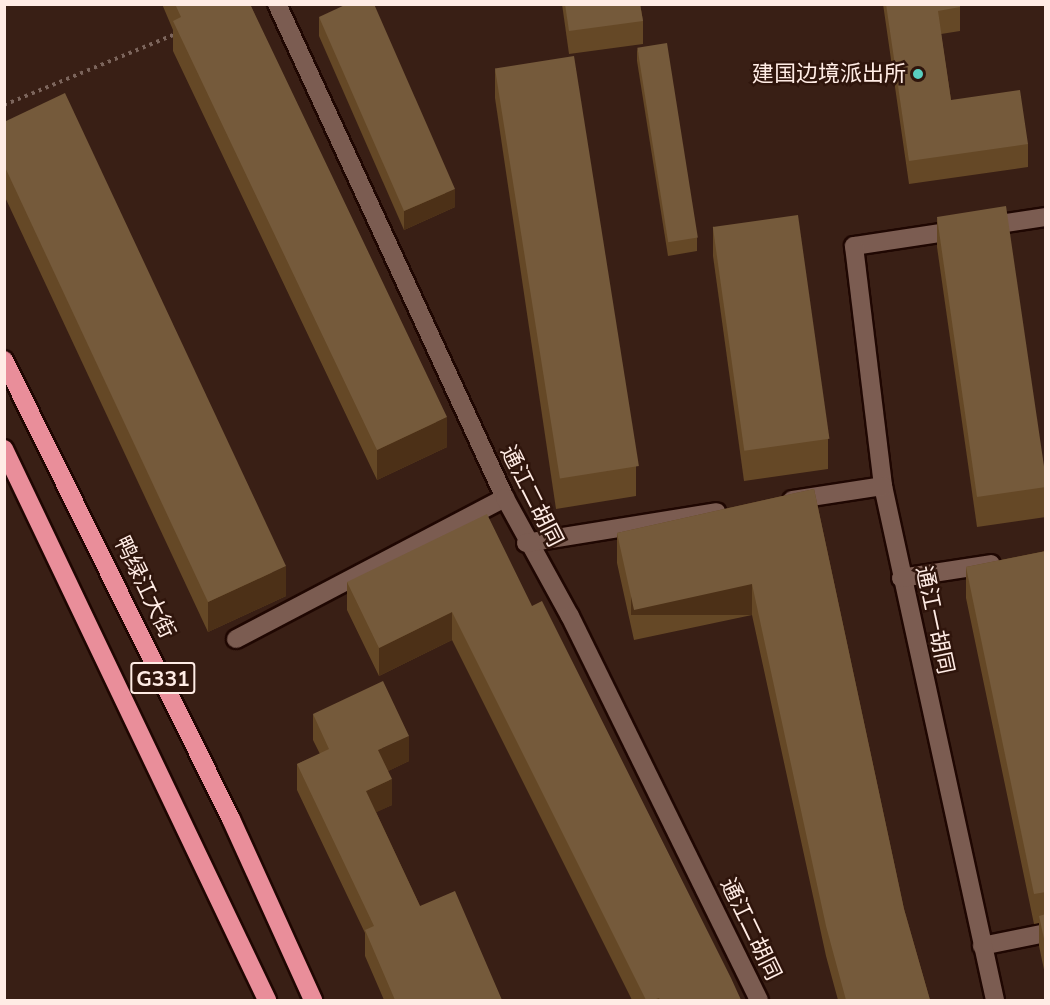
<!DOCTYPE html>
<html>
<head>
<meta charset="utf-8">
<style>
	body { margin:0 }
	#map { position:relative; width:1050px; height:1005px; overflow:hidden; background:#391f15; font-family:Mulish,"Noto Sans SC",sans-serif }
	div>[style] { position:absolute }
	.path>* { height:4px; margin-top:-2px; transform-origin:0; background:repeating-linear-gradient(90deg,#7c655c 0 3px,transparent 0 7.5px) }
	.roads { filter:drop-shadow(2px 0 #1f0702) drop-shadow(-2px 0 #1f0702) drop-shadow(0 2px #1f0702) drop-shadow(0 -2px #1f0702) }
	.lane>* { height:18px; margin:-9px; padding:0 9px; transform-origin:9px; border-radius:9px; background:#7b5c51 }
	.street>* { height:18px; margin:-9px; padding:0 9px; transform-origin:9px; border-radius:9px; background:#7b5c51 }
	.highway>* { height:18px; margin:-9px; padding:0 9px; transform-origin:9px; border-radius:9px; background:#e98e9a }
	.wall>* { inset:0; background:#654826 }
	.shaded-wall>* { inset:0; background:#4c3017; transform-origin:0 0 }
	.building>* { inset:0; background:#755a3b; transform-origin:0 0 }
	.dots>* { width:16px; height:16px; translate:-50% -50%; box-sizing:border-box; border:3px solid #2f150c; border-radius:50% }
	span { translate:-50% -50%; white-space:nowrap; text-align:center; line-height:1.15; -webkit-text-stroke:5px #2f150c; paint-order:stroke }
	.shield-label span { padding:2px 4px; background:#2f150c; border:2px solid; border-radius:4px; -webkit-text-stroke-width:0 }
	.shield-label { font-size:21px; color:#ffece5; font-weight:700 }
	.poi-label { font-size:22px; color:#ffece5 }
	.right { translate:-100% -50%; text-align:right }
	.street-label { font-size:22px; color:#ffece5 }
	.frame { position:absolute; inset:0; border:6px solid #ffece5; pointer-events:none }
</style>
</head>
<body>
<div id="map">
	<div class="path">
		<div style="left:4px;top:105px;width:188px;rotate:-22.5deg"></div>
	</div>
	<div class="roads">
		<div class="lane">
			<div style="left:854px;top:246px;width:194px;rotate:-8.6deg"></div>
			<div style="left:236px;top:639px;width:304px;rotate:-27.7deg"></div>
			<div style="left:982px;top:946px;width:65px;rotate:-11.5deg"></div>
		</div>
		<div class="street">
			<div style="left:277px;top:4px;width:544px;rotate:65.22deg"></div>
			<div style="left:505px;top:498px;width:135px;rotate:61.2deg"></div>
			<div style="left:570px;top:616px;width:428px;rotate:63.8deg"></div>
			<div style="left:854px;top:246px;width:242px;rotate:83.1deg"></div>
			<div style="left:883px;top:486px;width:526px;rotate:77.71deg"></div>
			<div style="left:792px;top:500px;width:92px;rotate:-8.7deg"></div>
			<div style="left:526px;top:543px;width:193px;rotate:-9.2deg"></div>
			<div style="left:901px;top:578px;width:91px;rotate:-8.8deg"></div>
		</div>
		<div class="highway">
			<div style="left:4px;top:360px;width:512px;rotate:63.69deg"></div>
			<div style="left:231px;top:819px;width:199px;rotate:65.6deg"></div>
			<div style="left:4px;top:449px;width:611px;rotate:64.48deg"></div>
		</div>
	</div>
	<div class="wall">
		<div style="clip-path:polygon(162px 4px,250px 4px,447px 447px,377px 480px,173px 51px,173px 30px)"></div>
		<div style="clip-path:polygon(562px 4px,640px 4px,643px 21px,643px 44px,569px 54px)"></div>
		<div style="clip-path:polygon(883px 4px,960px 4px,960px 31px,941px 34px,951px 100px,1028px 144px,1028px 167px,909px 184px)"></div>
		<div style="clip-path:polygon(319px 17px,455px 207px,404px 230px,319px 36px)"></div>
		<div style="clip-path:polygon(637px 48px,697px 238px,697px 251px,668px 256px,637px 61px)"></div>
		<div style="clip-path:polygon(495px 68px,636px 466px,636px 496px,556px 509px,495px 98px)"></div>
		<div style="clip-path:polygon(4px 122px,286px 596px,208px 632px,4px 195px)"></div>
		<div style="clip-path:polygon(937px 217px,1046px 480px,1046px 517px,977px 527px,937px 247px)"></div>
		<div style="clip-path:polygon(713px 226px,828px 439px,828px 469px,744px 481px,713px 256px)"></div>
		<div style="clip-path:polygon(814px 489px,904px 909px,930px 1000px,838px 1000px,826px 956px,752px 615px,634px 640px,617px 563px,617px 533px)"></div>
		<div style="clip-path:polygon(1046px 551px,1046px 979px,1039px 946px,1039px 923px,1034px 924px,966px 598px,966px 567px)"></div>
		<div style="clip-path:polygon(347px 582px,532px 606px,741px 1000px,632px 1000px,452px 640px,379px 676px,347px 610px)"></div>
		<div style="clip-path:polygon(313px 714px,409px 761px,388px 771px,392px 805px,376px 812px,420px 906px,502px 1000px,384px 1000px,365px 956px,365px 933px,297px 790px,297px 764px,320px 754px,313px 740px)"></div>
	</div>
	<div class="shaded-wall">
		<div style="clip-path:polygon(455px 189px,455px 207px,404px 230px,404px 211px)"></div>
		<div style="clip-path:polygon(447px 417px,447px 447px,377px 480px,377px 450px)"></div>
		<div style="clip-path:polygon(286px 566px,286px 596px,208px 632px,208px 602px)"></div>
		<div style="left:752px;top:584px;width:31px;height:121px;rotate:90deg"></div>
		<div style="clip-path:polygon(452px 612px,452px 640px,379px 676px,379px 648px)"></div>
		<div style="clip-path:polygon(409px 736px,409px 761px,378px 776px,378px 750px)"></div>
		<div style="clip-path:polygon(392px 779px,392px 805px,366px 817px,366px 791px)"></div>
	</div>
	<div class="building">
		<div style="clip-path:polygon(175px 4px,250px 4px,447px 417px,377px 450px,173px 21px,181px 17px)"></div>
		<div style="clip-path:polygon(347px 4px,374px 4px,455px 189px,404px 211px,319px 17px)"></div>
		<div style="clip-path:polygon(565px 4px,640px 4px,643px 21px,569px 31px)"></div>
		<div style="clip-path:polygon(886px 4px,960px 4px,960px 7px,938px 11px,951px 100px,1020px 90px,1028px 144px,909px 161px)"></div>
		<div style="left:667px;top:43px;width:197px;height:30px;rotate:81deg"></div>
		<div style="left:574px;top:56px;width:415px;height:80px;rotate:81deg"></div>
		<div style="clip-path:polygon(65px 93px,286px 566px,208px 602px,4px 165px,4px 122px)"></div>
		<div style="clip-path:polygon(1006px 206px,1046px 480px,1046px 487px,977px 497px,937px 217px)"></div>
		<div style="left:798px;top:215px;width:226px;height:86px;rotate:82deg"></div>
		<div style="clip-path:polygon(814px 489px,904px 909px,930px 1000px,846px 1000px,826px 926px,752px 584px,634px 610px,617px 533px)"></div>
		<div style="clip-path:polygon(487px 514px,532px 606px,542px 601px,731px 978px,741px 1000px,660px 1000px,659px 998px,653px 1000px,646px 1000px,452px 612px,379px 648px,347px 582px)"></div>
		<div style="clip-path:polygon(1046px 551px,1046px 892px,1034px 894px,966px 567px)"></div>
		<div style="clip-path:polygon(383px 681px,409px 736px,378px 750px,392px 779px,366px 791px,420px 906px,455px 891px,502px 1000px,395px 1000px,365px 930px,374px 926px,297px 764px,329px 749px,313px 714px)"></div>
		<div style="clip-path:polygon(1046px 914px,1046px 948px,1039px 916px)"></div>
	</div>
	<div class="dots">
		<div style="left:918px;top:74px;background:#59cebf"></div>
	</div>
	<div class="shield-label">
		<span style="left:163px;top:678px">G331</span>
	</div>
	<div class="poi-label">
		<span class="right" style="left:906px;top:74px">建国边境派出所</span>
	</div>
	<div class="street-label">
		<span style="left:532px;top:496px;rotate:63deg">通江二胡同</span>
		<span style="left:145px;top:587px;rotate:64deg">鸭绿江大街</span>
		<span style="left:935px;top:620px;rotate:78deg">通江一胡同</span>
		<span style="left:751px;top:929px;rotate:64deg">通江二胡同</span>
	</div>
	<div class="frame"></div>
</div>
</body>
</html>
